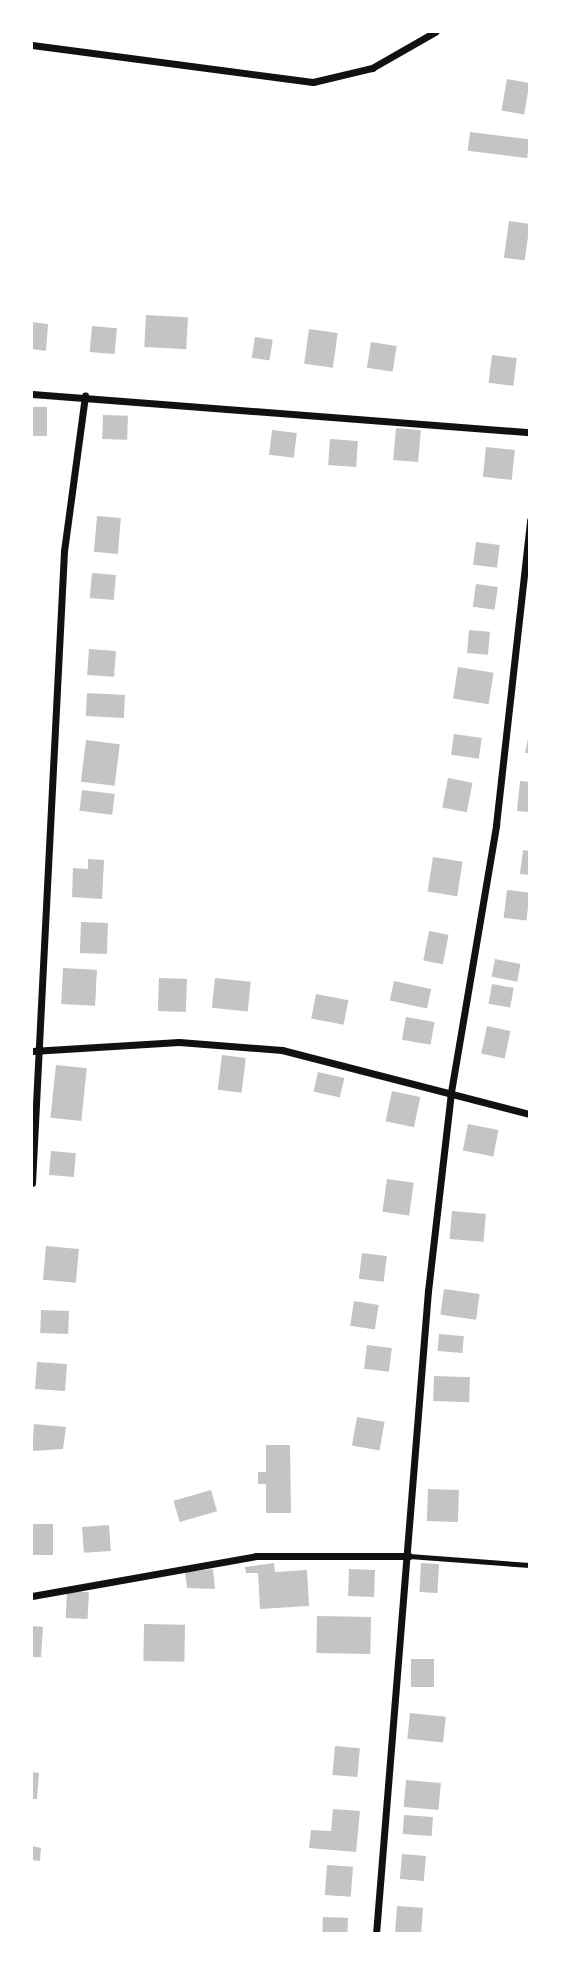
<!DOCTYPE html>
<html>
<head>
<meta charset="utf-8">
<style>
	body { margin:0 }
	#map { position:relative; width:561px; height:1965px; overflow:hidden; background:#fff; font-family:Montserrat,sans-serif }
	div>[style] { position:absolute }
	.building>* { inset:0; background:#c4c4c4; transform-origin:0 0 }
	.service>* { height:5px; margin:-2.5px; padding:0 2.5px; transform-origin:2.5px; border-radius:2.5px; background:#111 }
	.minor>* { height:7px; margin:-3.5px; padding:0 3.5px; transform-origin:3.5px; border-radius:3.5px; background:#111 }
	span { translate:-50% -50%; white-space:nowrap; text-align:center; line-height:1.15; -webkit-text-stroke:5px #fff; paint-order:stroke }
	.frame { position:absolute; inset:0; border:33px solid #fff; pointer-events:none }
</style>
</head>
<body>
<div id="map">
	<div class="building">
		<div style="left:507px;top:79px;width:23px;height:32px;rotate:10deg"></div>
		<div style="left:470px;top:132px;width:60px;height:19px;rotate:7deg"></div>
		<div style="left:509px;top:221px;width:21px;height:37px;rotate:8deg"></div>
		<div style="left:146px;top:315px;width:42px;height:32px;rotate:3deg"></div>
		<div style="clip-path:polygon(32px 322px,48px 324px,46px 351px,32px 349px)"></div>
		<div style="left:92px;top:326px;width:25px;height:26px;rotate:5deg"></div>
		<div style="left:309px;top:329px;width:29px;height:35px;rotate:8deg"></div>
		<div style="left:255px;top:337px;width:18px;height:21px;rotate:9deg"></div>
		<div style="left:371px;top:342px;width:26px;height:26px;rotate:9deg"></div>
		<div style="left:492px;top:355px;width:25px;height:28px;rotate:7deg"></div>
		<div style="left:32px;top:407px;width:15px;height:29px"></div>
		<div style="left:103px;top:415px;width:25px;height:24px;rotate:2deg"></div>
		<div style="left:396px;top:428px;width:25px;height:32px;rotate:5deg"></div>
		<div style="left:272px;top:430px;width:25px;height:25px;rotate:7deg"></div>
		<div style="left:330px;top:439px;width:28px;height:26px;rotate:4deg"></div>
		<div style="left:486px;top:447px;width:29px;height:30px;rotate:6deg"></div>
		<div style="left:97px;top:516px;width:24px;height:36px;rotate:5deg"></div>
		<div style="left:476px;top:542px;width:24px;height:23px;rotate:7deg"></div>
		<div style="left:92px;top:573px;width:24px;height:25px;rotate:5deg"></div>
		<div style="left:476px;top:584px;width:22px;height:23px;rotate:8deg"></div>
		<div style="left:469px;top:630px;width:21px;height:23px;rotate:5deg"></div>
		<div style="left:89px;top:649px;width:27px;height:26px;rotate:4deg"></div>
		<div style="left:458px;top:667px;width:36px;height:32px;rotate:9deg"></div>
		<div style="left:87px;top:693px;width:38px;height:23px;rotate:3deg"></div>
		<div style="clip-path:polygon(530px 729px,530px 753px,525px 753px)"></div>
		<div style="left:454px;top:734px;width:28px;height:21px;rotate:8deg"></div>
		<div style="left:86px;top:740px;width:34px;height:42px;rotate:7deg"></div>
		<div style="left:448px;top:778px;width:25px;height:30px;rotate:11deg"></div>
		<div style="clip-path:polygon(520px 781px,530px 782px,530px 812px,517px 811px)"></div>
		<div style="left:82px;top:790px;width:33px;height:21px;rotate:7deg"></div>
		<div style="clip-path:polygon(523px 850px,530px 851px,530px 875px,520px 874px)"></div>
		<div style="left:433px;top:857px;width:30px;height:35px;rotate:9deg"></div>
		<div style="clip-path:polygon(88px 859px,104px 860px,102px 899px,72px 897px,73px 868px,88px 869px)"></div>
		<div style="left:507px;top:890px;width:23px;height:28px;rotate:7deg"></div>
		<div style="left:81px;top:922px;width:27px;height:31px;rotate:2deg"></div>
		<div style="left:429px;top:931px;width:20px;height:30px;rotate:11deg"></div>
		<div style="left:495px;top:959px;width:26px;height:18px;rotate:11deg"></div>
		<div style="left:63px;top:968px;width:34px;height:36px;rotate:3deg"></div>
		<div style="left:159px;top:978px;width:28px;height:33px;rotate:2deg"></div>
		<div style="left:215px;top:978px;width:36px;height:30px;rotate:6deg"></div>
		<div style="left:394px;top:981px;width:38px;height:20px;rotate:12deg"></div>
		<div style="left:492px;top:984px;width:22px;height:20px;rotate:10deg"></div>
		<div style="left:316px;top:994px;width:33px;height:25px;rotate:11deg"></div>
		<div style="left:406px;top:1017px;width:29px;height:23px;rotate:10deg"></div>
		<div style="left:487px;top:1026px;width:24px;height:28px;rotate:12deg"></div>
		<div style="left:222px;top:1055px;width:24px;height:35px;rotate:7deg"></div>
		<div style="left:56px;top:1065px;width:31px;height:53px;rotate:6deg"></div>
		<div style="left:318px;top:1072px;width:27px;height:20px;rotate:13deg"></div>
		<div style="left:392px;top:1091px;width:29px;height:31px;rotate:12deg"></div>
		<div style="left:468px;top:1124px;width:31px;height:27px;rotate:11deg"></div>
		<div style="left:51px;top:1151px;width:25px;height:24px;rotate:5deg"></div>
		<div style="left:387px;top:1179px;width:27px;height:33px;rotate:8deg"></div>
		<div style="left:452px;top:1211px;width:34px;height:28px;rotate:5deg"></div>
		<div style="left:46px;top:1246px;width:33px;height:34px;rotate:5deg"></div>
		<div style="left:362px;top:1253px;width:25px;height:26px;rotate:7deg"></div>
		<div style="left:444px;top:1289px;width:36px;height:26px;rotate:8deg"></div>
		<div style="left:354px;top:1301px;width:25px;height:25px;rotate:9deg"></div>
		<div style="left:41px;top:1310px;width:28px;height:23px;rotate:2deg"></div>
		<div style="left:439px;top:1334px;width:25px;height:17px;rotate:5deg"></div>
		<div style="left:367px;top:1345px;width:25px;height:24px;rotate:7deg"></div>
		<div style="left:37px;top:1362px;width:30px;height:27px;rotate:4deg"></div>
		<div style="left:434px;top:1376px;width:36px;height:25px;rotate:2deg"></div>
		<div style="left:357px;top:1417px;width:28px;height:29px;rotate:10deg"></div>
		<div style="clip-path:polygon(34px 1424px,66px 1427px,63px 1449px,32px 1451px)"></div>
		<div style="clip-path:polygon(266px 1445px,290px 1445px,291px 1513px,266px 1513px,266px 1484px,258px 1484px,258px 1472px,266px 1472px)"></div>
		<div style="left:428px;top:1489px;width:31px;height:32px;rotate:2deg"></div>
		<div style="left:211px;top:1490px;width:22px;height:39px;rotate:74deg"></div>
		<div style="left:32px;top:1524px;width:21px;height:31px"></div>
		<div style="left:109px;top:1525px;width:26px;height:27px;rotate:86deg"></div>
		<div style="clip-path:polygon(274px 1563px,275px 1572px,307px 1570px,309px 1606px,260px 1609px,258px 1573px,246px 1573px,245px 1567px)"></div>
		<div style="left:421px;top:1563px;width:18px;height:29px;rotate:3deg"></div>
		<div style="clip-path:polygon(213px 1569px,215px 1589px,187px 1588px,185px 1572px)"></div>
		<div style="left:349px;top:1569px;width:26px;height:27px;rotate:2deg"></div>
		<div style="left:67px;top:1591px;width:22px;height:27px;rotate:3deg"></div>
		<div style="left:317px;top:1616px;width:54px;height:37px;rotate:1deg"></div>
		<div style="left:144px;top:1624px;width:41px;height:37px;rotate:1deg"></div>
		<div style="clip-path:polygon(32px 1626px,43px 1627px,41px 1657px,32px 1657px)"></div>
		<div style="left:411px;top:1659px;width:23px;height:28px"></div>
		<div style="left:410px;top:1713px;width:36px;height:26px;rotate:6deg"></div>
		<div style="left:335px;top:1746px;width:25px;height:29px;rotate:5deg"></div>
		<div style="clip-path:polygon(32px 1772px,39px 1773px,37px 1799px,32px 1799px)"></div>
		<div style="left:406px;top:1780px;width:35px;height:27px;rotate:5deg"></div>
		<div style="clip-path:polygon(333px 1809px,360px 1811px,356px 1852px,309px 1848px,311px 1830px,331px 1831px)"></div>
		<div style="left:404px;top:1815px;width:29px;height:19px;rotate:4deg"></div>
		<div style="clip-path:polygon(32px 1846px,41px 1848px,40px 1861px,32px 1860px)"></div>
		<div style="left:402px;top:1854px;width:24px;height:25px;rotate:5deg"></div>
		<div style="left:327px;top:1865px;width:26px;height:30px;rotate:4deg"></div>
		<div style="left:397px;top:1906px;width:26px;height:28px;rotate:4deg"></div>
		<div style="left:323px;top:1917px;width:25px;height:17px;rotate:2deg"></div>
	</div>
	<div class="service">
		<div style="left:409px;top:1556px;width:121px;rotate:4.3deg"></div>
	</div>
	<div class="minor">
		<div style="left:32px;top:45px;width:283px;rotate:7.5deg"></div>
		<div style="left:313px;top:82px;width:61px;rotate:-13.3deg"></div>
		<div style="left:372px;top:68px;width:73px;rotate:-29.7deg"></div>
		<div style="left:32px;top:394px;width:499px;rotate:4.4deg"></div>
		<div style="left:32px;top:1051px;width:147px;rotate:-3.5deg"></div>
		<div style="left:179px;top:1042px;width:103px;rotate:4.4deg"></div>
		<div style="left:282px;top:1050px;width:256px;rotate:14.5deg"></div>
		<div style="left:32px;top:1183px;width:633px;rotate:-87.1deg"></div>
		<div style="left:64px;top:551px;width:157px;rotate:-82.3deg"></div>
		<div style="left:32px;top:1596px;width:228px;rotate:-10.1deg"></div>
		<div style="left:256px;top:1556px;width:153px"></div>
		<div style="left:376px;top:1934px;width:645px;rotate:-85.38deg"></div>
		<div style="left:428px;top:1291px;width:200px;rotate:-83.4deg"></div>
		<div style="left:451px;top:1092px;width:271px;rotate:-80.4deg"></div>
		<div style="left:496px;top:825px;width:307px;rotate:-83.6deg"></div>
	</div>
	<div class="frame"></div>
</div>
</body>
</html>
